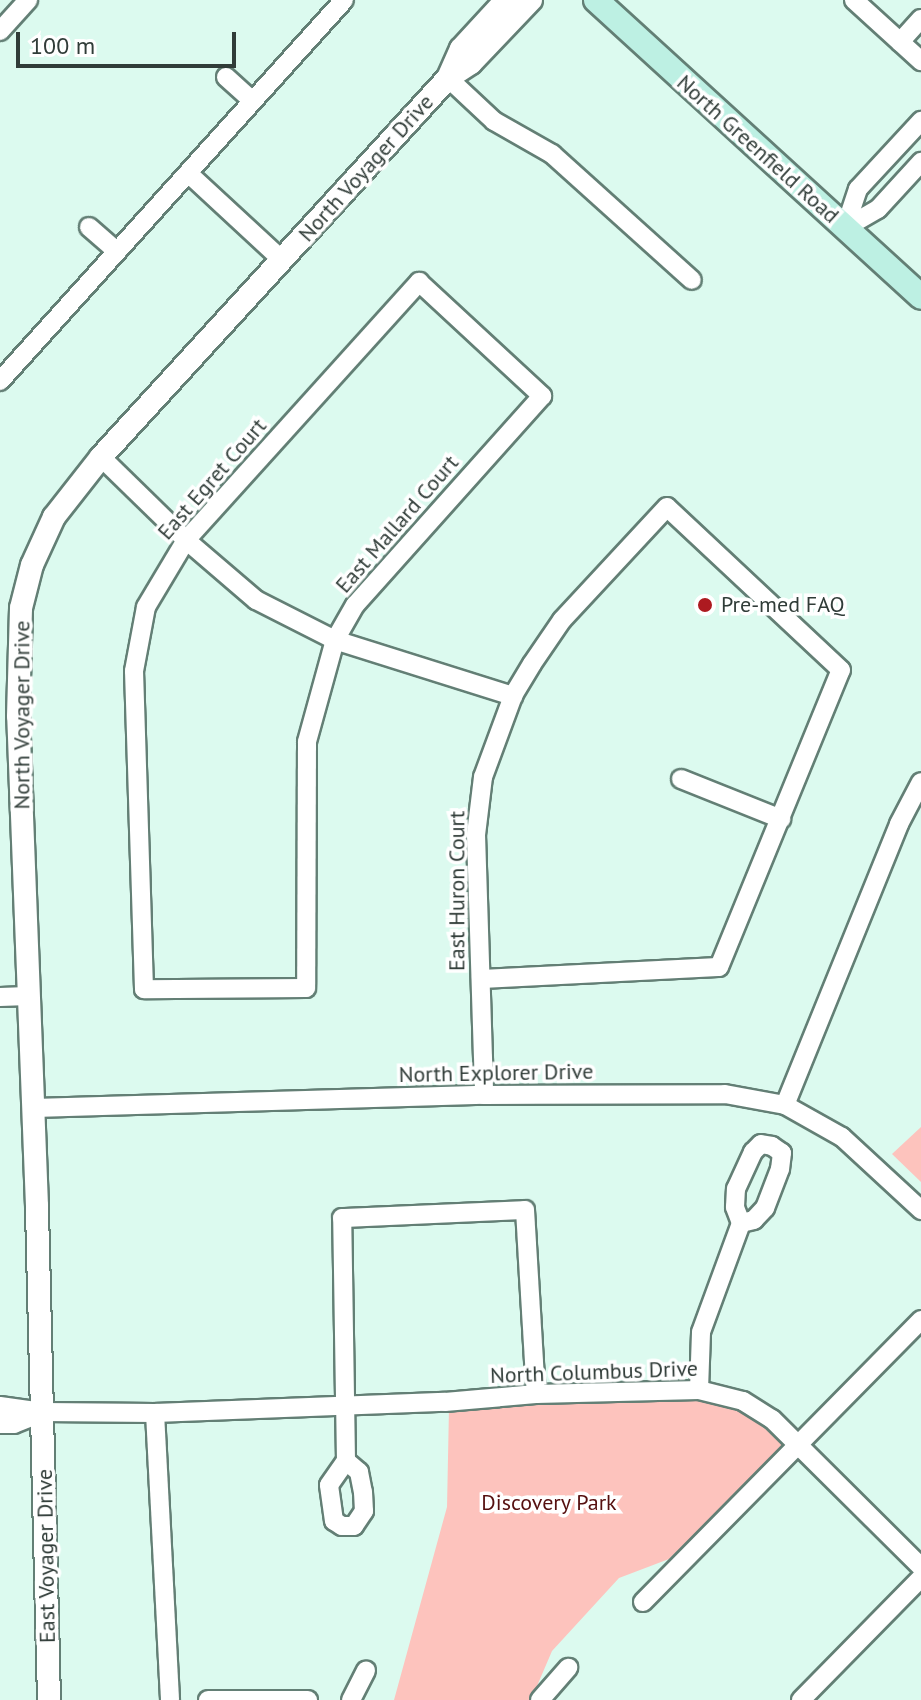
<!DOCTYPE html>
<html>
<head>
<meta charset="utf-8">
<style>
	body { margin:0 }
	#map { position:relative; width:921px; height:1700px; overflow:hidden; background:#dcfaef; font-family:"PT Sans",sans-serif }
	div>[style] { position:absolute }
	.green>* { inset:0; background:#fdc3bd }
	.roads { filter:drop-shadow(2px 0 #637f75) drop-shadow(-2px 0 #637f75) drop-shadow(0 2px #637f75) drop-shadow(0 -2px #637f75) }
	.minor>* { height:18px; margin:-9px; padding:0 9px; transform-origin:9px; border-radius:9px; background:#fff }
	.tertiary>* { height:22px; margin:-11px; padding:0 11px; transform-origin:11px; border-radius:11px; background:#fff }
	.secondary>* { height:24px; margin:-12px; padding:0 12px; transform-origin:12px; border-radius:12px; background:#bdf0e3 }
	.dots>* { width:22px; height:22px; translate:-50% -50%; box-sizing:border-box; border:4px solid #fff; border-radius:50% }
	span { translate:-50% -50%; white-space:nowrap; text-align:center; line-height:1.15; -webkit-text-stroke:7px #fff; paint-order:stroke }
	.street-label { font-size:22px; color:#303c38 }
	.poi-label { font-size:22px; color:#303c38 }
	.left { translate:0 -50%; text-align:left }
	.park-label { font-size:22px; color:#550f0f }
	.scale { position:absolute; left:16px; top:32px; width:220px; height:36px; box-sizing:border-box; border:4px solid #303c38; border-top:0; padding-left:10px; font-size:24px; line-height:28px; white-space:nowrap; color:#303c38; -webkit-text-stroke:6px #fff; paint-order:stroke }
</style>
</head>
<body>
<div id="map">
	<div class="green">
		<div style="clip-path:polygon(921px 1127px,921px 1182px,892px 1154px)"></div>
		<div style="clip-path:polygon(691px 1397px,732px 1407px,761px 1424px,785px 1448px,669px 1559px,619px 1578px,552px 1651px,531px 1700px,394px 1700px,447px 1507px,449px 1408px,535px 1400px)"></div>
	</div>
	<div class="roads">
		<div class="minor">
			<div style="left:854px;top:0;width:91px;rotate:42.3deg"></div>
			<div style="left:0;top:31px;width:42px;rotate:-47.9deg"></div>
			<div style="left:900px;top:42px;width:31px;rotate:-48deg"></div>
			<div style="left:226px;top:77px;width:36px;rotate:42deg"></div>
			<div style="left:448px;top:78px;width:63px;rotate:43.1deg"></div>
			<div style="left:494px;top:121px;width:67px;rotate:29.6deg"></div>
			<div style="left:552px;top:154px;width:188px;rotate:42deg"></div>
			<div style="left:188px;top:173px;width:128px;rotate:42.8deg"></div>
			<div style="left:89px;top:227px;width:37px;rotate:41deg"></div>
			<div style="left:845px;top:228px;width:41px;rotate:-71.6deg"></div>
			<div style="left:858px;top:189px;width:93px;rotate:-47.2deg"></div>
			<div style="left:845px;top:228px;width:38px;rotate:-30deg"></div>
			<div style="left:878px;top:209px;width:64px;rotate:-47.5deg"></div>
			<div style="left:419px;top:282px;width:168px;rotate:42.8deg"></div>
			<div style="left:542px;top:396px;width:280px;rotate:131.8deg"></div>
			<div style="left:355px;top:605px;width:40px;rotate:119.7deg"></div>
			<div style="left:335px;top:640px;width:106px;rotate:105.4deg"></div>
			<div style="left:307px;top:742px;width:246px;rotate:90.2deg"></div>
			<div style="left:306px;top:988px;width:162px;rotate:179.6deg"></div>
			<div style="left:144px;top:989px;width:318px;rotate:-91.8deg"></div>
			<div style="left:134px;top:671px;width:65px;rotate:-79.4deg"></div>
			<div style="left:146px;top:607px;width:78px;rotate:-59.2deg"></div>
			<div style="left:186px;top:540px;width:348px;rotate:-47.9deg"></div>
			<div style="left:0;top:381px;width:513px;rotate:-47.92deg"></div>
			<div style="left:101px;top:457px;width:119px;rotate:44.3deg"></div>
			<div style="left:186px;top:540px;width:92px;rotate:40.6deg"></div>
			<div style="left:256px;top:600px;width:89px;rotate:26.9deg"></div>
			<div style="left:335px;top:640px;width:187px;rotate:17.5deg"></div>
			<div style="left:681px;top:779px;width:108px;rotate:21.8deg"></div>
			<div style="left:481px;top:979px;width:238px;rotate:-2.9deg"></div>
			<div style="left:719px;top:967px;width:321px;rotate:-67.7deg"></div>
			<div style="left:841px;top:670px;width:238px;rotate:-136.9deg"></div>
			<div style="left:667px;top:507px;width:154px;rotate:132.9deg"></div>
			<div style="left:562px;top:620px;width:53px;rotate:124.3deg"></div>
			<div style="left:532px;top:664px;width:37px;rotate:121deg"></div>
			<div style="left:513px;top:696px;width:86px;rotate:110.3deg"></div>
			<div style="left:483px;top:777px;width:58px;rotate:96.9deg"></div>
			<div style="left:476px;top:835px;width:260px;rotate:88.2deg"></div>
			<div style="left:0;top:997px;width:28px;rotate:-2deg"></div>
			<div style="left:785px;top:1105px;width:303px;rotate:-67.9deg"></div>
			<div style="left:899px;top:824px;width:47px;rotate:-62.4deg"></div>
			<div style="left:34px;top:1108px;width:450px;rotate:-1.7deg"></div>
			<div style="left:484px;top:1095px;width:241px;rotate:-0.2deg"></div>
			<div style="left:725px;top:1094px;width:61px;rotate:10.4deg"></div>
			<div style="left:785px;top:1105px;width:65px;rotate:29.3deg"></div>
			<div style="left:842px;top:1137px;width:108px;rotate:42.7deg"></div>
			<div style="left:699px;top:1390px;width:58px;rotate:-88deg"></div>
			<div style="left:701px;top:1332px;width:116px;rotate:-69.8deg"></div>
			<div style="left:741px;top:1223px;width:17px;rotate:-111deg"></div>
			<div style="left:735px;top:1207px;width:18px;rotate:-87deg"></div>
			<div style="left:736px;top:1189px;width:41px;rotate:-65.3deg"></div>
			<div style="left:753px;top:1152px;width:11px;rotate:-45deg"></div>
			<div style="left:761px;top:1144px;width:11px;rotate:10deg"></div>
			<div style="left:772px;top:1146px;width:12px;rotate:35deg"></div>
			<div style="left:782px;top:1153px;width:16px;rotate:97deg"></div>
			<div style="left:780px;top:1169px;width:42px;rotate:111deg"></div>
			<div style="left:765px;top:1208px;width:16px;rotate:133deg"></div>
			<div style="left:754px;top:1220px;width:13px;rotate:167deg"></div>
			<div style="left:0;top:1406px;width:43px;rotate:7.9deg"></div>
			<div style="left:43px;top:1412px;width:112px;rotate:0.5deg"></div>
			<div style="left:155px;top:1413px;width:290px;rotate:-2.2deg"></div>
			<div style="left:445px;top:1402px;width:91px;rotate:-5deg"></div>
			<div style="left:536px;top:1394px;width:163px;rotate:-1.4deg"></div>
			<div style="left:699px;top:1390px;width:45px;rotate:14deg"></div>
			<div style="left:743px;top:1401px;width:34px;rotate:32deg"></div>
			<div style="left:772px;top:1419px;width:210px;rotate:44.8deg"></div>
			<div style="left:155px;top:1413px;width:287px;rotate:87deg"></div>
			<div style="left:0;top:1424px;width:14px"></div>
			<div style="left:14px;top:1424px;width:31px;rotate:-22deg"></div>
			<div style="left:346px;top:1461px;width:17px;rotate:40deg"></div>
			<div style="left:359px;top:1472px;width:20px;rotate:79deg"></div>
			<div style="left:363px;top:1492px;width:19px;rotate:87deg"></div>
			<div style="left:364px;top:1511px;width:18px;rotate:124deg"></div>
			<div style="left:354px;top:1526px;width:12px;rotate:180deg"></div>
			<div style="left:342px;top:1526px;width:9px;rotate:-148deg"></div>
			<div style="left:334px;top:1521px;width:36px;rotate:-98deg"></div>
			<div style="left:329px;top:1485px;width:29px;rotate:-55deg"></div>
			<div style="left:346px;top:1461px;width:243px;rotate:-90.9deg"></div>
			<div style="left:342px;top:1218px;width:183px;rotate:-2.5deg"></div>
			<div style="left:525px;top:1210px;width:184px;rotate:86.6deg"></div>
			<div style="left:643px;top:1602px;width:396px;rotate:-45.4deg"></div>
			<div style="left:208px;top:1700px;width:100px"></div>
			<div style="left:351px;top:1700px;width:33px;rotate:-63deg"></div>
			<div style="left:540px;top:1700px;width:43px;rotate:-48.8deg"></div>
			<div style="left:801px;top:1700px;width:171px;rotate:-45.5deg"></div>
		</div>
		<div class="tertiary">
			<div style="left:448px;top:78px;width:32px;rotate:-66deg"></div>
			<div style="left:461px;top:49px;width:67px;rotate:-47.4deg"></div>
			<div style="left:49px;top:1700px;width:494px;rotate:-91.4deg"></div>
			<div style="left:37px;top:1206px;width:490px;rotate:-92.2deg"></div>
			<div style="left:18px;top:716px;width:108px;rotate:-88.4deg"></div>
			<div style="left:21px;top:608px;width:44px;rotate:-75.7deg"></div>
			<div style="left:32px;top:565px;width:53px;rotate:-65.4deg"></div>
			<div style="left:54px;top:517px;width:76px;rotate:-51.9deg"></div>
			<div style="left:101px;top:457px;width:514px;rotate:-47.52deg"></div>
			<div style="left:448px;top:78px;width:27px;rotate:-33deg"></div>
			<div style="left:471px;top:63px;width:87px;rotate:-46.4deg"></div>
		</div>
		<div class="secondary">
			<div style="left:596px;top:0;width:440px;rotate:42.4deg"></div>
		</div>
	</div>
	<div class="dots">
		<div style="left:705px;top:605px;background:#ad1a20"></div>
	</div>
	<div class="street-label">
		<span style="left:758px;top:149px;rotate:42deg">North Greenfield Road</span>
		<span style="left:366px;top:168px;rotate:-48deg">North Voyager Drive</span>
		<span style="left:212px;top:479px;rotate:-49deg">East Egret Court</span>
		<span style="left:397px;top:524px;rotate:-49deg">East Mallard Court</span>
		<span style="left:22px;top:715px;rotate:-90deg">North Voyager Drive</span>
		<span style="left:457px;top:891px;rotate:-90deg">East Huron Court</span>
		<span style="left:496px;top:1073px;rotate:-1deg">North Explorer Drive</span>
		<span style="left:594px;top:1372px;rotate:-2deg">North Columbus Drive</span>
		<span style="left:46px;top:1556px;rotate:-91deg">East Voyager Drive</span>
	</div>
	<div class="poi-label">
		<span class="left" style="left:721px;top:605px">Pre-med FAQ</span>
	</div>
	<div class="park-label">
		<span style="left:549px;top:1503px">Discovery Park</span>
	</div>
	<div class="scale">100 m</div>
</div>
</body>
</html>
